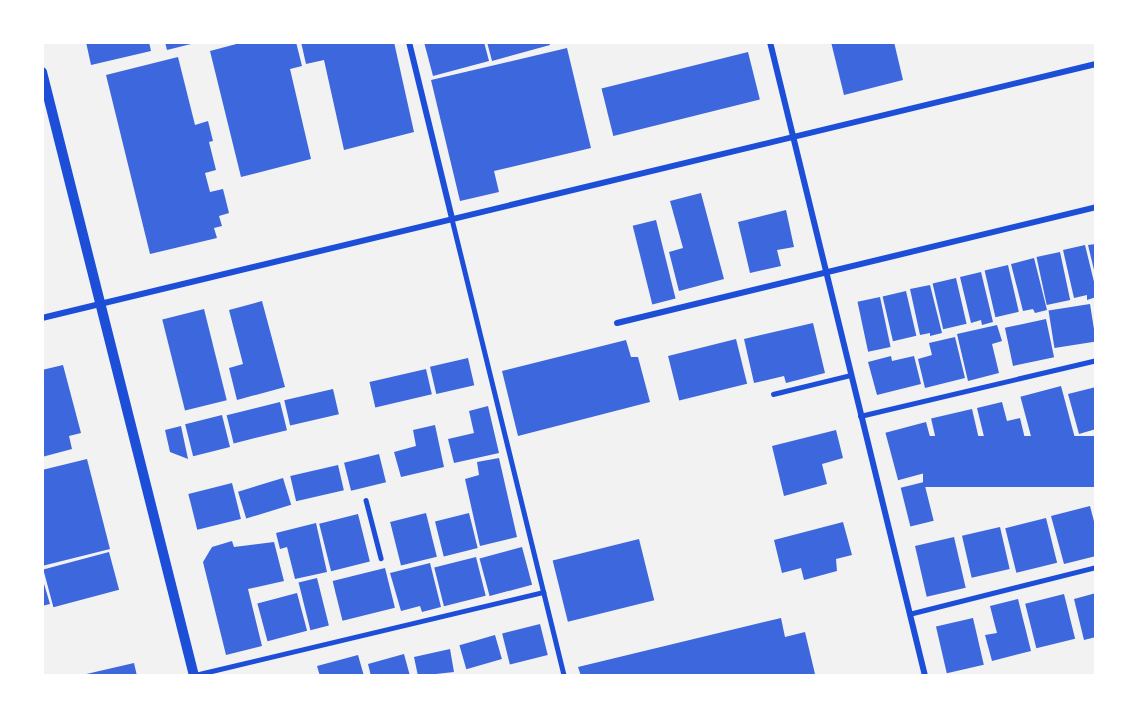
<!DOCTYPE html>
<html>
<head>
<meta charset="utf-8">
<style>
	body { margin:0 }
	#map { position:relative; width:1138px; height:718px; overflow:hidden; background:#f2f2f2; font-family:Lato,sans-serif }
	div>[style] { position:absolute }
	.building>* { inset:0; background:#3d67dc; transform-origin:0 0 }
	.service>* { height:4.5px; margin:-2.25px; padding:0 2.25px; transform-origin:2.25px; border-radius:2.25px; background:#1d4ed8 }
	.minor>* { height:6px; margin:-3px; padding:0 3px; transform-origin:3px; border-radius:3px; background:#1d4ed8 }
	.tertiary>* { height:10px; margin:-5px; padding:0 5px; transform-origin:5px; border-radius:5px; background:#1d4ed8 }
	span { translate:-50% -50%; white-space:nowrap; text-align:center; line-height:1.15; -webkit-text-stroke:4.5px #fff; paint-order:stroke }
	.frame { position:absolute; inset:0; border:44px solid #fff; pointer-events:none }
</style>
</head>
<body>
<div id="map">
	<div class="building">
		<div style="clip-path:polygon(86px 42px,149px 42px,151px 51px,91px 65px)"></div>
		<div style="clip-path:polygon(165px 42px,195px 42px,195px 43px,167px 50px)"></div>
		<div style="clip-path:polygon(244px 42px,296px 42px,302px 66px,290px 69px,311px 159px,241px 177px,210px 51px)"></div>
		<div style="clip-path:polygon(301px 42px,394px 42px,414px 132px,344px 150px,324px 60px,306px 64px)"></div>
		<div style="clip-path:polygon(424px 42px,484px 42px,489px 61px,433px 76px)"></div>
		<div style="clip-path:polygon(487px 42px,549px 42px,550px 45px,492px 61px)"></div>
		<div style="clip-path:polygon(831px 42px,894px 42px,903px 80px,844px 95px)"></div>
		<div style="clip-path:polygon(567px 48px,591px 148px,494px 171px,499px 192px,460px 201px,431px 80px)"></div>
		<div style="left:748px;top:52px;width:49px;height:151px;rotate:76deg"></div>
		<div style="clip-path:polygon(178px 57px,195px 125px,208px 121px,213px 141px,209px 142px,216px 170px,205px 173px,210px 192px,223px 189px,229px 213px,219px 216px,222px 226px,214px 228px,217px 238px,150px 254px,106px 75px)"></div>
		<div style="clip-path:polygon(701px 193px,724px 279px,679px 291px,669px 252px,683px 248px,670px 201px)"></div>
		<div style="clip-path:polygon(786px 210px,794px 247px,777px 250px,781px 266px,750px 273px,738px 222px)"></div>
		<div style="left:656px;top:220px;width:81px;height:24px;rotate:76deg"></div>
		<div style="clip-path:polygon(1096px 244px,1096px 274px,1095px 274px,1088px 245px)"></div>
		<div style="clip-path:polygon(1085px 245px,1096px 290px,1096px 297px,1087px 300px,1087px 295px,1074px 298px,1063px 250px)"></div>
		<div style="left:1060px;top:252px;width:49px;height:24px;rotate:78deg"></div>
		<div style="clip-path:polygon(1034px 258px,1047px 310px,1035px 313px,1033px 309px,1023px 311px,1011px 264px)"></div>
		<div style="left:1008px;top:265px;width:48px;height:24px;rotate:77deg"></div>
		<div style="clip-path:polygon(981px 272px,993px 322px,982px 325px,981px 320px,971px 323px,960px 277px)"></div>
		<div style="left:956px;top:278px;width:47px;height:24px;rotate:77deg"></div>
		<div style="clip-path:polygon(930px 285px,942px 333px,930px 336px,930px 333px,920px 335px,910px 289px)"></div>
		<div style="left:906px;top:291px;width:46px;height:24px;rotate:77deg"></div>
		<div style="left:880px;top:297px;width:51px;height:23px;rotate:78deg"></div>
		<div style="clip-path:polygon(262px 301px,285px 387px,237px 400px,229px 368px,243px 364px,229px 310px)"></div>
		<div style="left:1090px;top:304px;width:38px;height:42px;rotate:81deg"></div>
		<div style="left:204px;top:309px;width:94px;height:43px;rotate:76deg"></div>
		<div style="left:1046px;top:319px;width:39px;height:42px;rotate:78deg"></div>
		<div style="clip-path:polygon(813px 323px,825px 373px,786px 383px,784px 376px,754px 383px,744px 339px)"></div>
		<div style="clip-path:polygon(997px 325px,1002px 341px,992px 344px,999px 373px,968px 381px,957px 334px)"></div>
		<div style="clip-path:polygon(955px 337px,965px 378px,925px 388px,918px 359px,932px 355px,929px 343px)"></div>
		<div style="left:736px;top:339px;width:46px;height:70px;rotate:76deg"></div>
		<div style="clip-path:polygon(626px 340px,631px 357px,638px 357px,650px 402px,518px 436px,502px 371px)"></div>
		<div style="clip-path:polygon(891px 356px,892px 361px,914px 356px,921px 384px,877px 395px,868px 362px)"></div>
		<div style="left:468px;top:358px;width:28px;height:39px;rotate:77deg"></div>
		<div style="clip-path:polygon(63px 365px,81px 433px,69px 436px,72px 449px,42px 457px,42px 370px)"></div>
		<div style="left:426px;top:369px;width:26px;height:58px;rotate:77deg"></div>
		<div style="left:1061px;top:386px;width:52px;height:42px;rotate:75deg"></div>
		<div style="clip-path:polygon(1096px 387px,1096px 429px,1079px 434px,1068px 394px)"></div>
		<div style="left:333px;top:389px;width:26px;height:50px;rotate:77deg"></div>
		<div style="left:280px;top:402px;width:29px;height:55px;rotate:76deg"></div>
		<div style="clip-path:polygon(1002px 402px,1007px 421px,1020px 418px,1027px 447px,989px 457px,977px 408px)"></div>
		<div style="clip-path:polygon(488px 406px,499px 453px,454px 463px,448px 439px,474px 433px,469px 411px)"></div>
		<div style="left:972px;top:409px;width:48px;height:42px;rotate:77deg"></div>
		<div style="left:222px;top:415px;width:33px;height:38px;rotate:76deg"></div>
		<div style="left:926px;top:422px;width:49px;height:42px;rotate:75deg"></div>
		<div style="clip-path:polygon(435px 425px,444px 467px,401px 477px,394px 452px,416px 446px,413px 430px)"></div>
		<div style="clip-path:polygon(181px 426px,188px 459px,170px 452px,165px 430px)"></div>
		<div style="clip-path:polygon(836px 430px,843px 458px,822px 464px,827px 484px,784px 496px,772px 446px)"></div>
		<div style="left:1096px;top:436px;width:51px;height:173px;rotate:90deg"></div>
		<div style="left:379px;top:454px;width:29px;height:36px;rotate:76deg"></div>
		<div style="clip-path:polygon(499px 458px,517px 537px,480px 546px,465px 479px,479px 475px,477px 462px)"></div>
		<div style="clip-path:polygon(87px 459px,110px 549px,42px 566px,42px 470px)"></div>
		<div style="left:338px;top:465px;width:26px;height:49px;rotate:77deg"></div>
		<div style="left:283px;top:478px;width:28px;height:47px;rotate:73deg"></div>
		<div style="left:924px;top:482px;width:40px;height:24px;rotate:76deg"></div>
		<div style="left:232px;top:483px;width:37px;height:45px;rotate:76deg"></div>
		<div style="clip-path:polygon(1090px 506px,1096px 529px,1096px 556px,1064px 564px,1051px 516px)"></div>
		<div style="left:426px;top:513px;width:45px;height:37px;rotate:76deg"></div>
		<div style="left:469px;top:513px;width:36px;height:35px;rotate:76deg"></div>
		<div style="left:358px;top:514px;width:49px;height:40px;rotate:76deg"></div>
		<div style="left:1046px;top:518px;width:46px;height:42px;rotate:76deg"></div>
		<div style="clip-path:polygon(843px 522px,852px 555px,836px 559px,837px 571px,804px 580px,801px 568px,782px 573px,774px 540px)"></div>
		<div style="clip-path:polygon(316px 523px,327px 572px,295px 579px,287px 547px,280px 549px,276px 533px)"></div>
		<div style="left:1000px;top:527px;width:43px;height:39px;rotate:77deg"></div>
		<div style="left:954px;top:537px;width:52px;height:40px;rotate:77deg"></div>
		<div style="left:639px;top:539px;width:63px;height:89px;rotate:76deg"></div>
		<div style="clip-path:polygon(232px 541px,234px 547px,274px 542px,284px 581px,248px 589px,262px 646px,226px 655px,203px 562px,212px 547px)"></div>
		<div style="left:522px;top:547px;width:39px;height:44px;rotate:75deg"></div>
		<div style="left:109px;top:552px;width:39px;height:68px;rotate:75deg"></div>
		<div style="left:476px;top:557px;width:40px;height:43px;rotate:76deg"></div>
		<div style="clip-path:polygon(430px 563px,441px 607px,422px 612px,420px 606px,401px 611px,390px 573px)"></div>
		<div style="left:385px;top:568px;width:41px;height:54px;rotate:76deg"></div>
		<div style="clip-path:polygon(42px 577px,50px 604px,42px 606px)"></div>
		<div style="left:317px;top:578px;width:49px;height:19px;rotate:76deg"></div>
		<div style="left:297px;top:593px;width:39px;height:41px;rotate:75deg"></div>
		<div style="clip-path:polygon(1096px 593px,1096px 637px,1084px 640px,1074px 599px)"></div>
		<div style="left:1064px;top:594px;width:46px;height:40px;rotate:76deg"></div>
		<div style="clip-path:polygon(1018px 599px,1031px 651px,992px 661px,985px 635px,997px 633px,990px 606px)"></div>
		<div style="clip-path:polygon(781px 618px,785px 637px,805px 632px,815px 674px,581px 676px,578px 667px)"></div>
		<div style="left:973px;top:618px;width:48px;height:38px;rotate:77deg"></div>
		<div style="left:540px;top:624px;width:32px;height:39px;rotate:76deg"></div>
		<div style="left:495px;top:635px;width:25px;height:37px;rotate:74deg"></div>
		<div style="clip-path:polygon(450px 649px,454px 672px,418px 676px,414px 657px)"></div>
		<div style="clip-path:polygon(404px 654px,410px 676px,371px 676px,368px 664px)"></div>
		<div style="clip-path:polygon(358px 655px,364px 676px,320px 676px,317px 666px)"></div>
		<div style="clip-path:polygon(134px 663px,137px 676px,82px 676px,82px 675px)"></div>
	</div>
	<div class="service">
		<div style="left:452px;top:219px;width:471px;rotate:76.2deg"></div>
		<div style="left:773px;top:394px;width:80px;rotate:-13.7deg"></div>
		<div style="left:860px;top:416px;width:243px;rotate:-13.3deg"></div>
		<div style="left:366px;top:500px;width:60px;rotate:75.5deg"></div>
		<div style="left:909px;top:614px;width:193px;rotate:-14.1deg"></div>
		<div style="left:195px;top:675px;width:358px;rotate:-13.4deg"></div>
	</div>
	<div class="minor">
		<div style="left:409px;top:42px;width:182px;rotate:76.3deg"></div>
		<div style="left:770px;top:42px;width:653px;rotate:76.26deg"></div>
		<div style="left:42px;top:318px;width:1084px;rotate:-13.55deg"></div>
		<div style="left:617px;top:323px;width:493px;rotate:-13.6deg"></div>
	</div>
	<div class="tertiary">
		<div style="left:42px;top:72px;width:623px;rotate:75.87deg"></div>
	</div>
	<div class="frame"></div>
</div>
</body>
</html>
